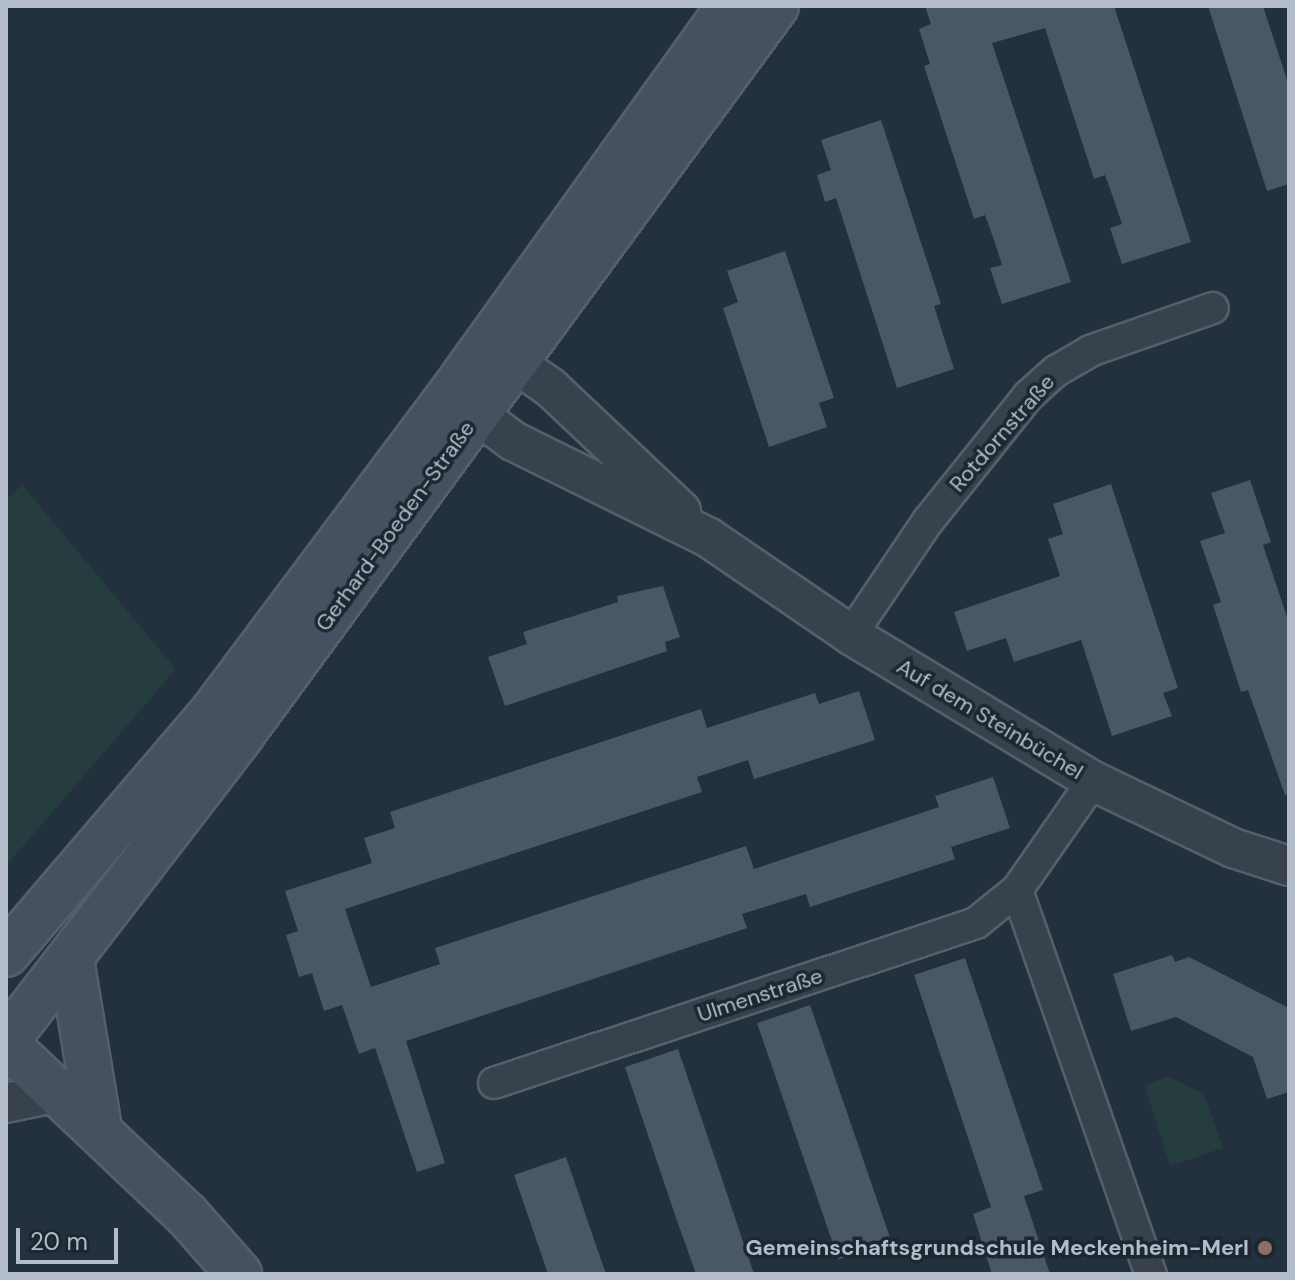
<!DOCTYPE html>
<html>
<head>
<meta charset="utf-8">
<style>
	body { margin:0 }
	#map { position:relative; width:1295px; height:1280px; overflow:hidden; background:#23303d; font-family:"DM Sans",sans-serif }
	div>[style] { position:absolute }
	.green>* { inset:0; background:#253d3e }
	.building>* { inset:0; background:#495766; transform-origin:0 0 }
	.roads { filter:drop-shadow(2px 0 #555f6b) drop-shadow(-2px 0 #555f6b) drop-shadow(0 2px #555f6b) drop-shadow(0 -2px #555f6b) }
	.minor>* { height:30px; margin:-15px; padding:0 15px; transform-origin:15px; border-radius:15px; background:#37424d }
	.tertiary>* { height:38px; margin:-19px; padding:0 19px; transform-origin:19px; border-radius:19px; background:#37424d }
	.secondary>* { height:44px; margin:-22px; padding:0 22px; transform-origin:22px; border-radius:22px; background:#455160 }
	.dots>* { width:22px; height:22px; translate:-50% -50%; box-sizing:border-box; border:4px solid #1c2732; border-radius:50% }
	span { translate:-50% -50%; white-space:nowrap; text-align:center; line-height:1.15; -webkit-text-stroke:7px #1c2732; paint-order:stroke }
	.street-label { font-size:22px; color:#b3bcc8 }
	.poi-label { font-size:22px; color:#b3bcc8; font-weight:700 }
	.right { translate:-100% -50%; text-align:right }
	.frame { position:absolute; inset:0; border:8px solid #b3bcc8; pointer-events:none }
	.scale { position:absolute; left:16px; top:1228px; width:102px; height:36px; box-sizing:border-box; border:4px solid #b3bcc8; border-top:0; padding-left:10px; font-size:24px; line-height:28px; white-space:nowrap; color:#b3bcc8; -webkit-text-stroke:6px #1c2732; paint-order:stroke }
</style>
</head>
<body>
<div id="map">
	<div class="green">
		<div style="clip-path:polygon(22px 485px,176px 669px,6px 866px,6px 499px)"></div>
		<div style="clip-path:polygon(1168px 1076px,1204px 1094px,1223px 1148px,1170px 1166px,1145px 1086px)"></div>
	</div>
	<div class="building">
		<div style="clip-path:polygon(925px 6px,1114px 6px,1191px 242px,1122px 264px,1110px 228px,1122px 224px,1114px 200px,1105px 175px,1094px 179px,1045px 28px,992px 43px,1071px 282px,1002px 304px,990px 268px,1002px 265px,994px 240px,985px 215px,974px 219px,924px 66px,930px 64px,919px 29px,931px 24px)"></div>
		<div style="clip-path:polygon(1208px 6px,1263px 6px,1289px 86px,1289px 184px,1267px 191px)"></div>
		<div style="clip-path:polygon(881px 120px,941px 304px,934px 306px,954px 369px,897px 388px,836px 198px,825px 202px,817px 175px,831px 170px,821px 140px)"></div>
		<div style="clip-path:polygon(785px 251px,834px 398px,819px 403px,827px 427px,769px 447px,723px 308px,738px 302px,727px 271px)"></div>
		<div style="clip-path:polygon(1250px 480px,1271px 542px,1263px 545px,1289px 623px,1289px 794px,1285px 795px,1248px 690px,1241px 692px,1213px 605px,1221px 602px,1200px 541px,1225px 533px,1211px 493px)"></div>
		<div style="clip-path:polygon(1111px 484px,1178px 688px,1163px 693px,1172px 716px,1112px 736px,1081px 640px,1014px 662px,1006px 638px,967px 651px,954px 612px,1060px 576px,1048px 539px,1063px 534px,1053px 504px)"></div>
		<div style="clip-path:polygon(663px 586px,680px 637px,665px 642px,667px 651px,505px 706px,488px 657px,527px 644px,523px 632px,618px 602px,617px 596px)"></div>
		<div style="clip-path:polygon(859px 691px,875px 740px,754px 779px,748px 760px,697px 777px,702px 792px,345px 909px,371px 987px,440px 964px,435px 948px,746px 846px,754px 869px,939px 807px,935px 796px,993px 777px,1010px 828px,951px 847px,955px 859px,810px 907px,806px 894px,742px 914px,747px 928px,406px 1041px,445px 1163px,417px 1172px,375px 1048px,359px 1054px,342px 1005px,324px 1011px,312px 973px,299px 977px,286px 935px,298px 931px,285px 891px,372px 863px,364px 838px,395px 828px,390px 812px,701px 709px,707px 728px,815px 693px,819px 704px)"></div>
		<div style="clip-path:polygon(1172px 955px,1175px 962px,1189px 957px,1289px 1008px,1289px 1092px,1267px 1099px,1253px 1057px,1176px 1017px,1131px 1031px,1113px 974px)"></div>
		<div style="clip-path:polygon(965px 958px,1043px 1190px,1024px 1196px,1050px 1274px,992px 1274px,973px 1214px,991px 1207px,914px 975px)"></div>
		<div style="left:810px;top:1005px;width:250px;height:56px;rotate:71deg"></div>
		<div style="clip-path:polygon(678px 1049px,718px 1167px,754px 1274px,696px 1274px,675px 1215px,625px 1067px)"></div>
		<div style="clip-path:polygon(566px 1157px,586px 1216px,606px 1274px,548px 1274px,514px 1175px)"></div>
	</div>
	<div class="roads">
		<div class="minor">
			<div style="left:851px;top:635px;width:138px;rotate:-56deg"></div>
			<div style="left:928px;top:521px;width:160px;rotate:-51.3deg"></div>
			<div style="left:1028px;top:396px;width:38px;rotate:-42deg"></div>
			<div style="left:1056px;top:371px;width:39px;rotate:-30deg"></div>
			<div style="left:1090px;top:351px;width:130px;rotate:-19.3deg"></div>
			<div style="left:1017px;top:890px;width:407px;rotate:70.8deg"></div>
			<div style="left:494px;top:1083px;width:508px;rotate:-18.36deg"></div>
			<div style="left:976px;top:923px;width:53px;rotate:-38.8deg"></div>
			<div style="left:1017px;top:890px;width:133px;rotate:-55.1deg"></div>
		</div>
		<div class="tertiary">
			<div style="left:484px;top:361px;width:30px;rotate:2deg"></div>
			<div style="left:514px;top:362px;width:45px;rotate:35.1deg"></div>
			<div style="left:551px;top:388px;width:179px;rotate:43.4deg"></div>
			<div style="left:465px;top:388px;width:14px;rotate:82deg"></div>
			<div style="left:467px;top:402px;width:16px;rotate:50deg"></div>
			<div style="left:477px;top:414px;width:45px;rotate:36.9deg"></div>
			<div style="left:513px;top:441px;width:219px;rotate:26.3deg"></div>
			<div style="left:709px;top:538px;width:172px;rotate:34.3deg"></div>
			<div style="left:851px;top:635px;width:283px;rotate:31.1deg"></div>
			<div style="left:1093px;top:781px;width:155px;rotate:25.6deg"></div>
			<div style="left:1233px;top:848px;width:59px;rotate:17.8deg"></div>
			<div style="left:6px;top:1103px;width:54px;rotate:-11.7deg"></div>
		</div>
		<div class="secondary">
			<div style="left:6px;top:954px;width:322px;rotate:-49.5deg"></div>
			<div style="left:215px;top:709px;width:414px;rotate:-53.2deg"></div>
			<div style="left:463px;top:377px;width:457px;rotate:-54.3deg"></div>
			<div style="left:71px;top:959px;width:172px;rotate:80.6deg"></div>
			<div style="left:6px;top:1041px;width:387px;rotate:-52.4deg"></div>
			<div style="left:242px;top:734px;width:903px;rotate:-53.74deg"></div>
			<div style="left:6px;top:1044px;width:249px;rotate:43.4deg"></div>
			<div style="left:187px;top:1215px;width:79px;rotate:48.6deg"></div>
		</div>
	</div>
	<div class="dots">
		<div style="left:1265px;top:1248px;background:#8d6e63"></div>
	</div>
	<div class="street-label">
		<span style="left:1002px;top:433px;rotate:-49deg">Rotdornstraße</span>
		<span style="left:395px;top:526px;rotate:-54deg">Gerhard-Boeden-Straße</span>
		<span style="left:990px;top:719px;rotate:31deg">Auf dem Steinbüchel</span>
		<span style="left:760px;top:995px;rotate:-18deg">Ulmenstraße</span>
	</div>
	<div class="poi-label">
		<span class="right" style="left:1249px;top:1248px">Gemeinschaftsgrundschule Meckenheim-Merl</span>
	</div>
	<div class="frame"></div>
	<div class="scale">20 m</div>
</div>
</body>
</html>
